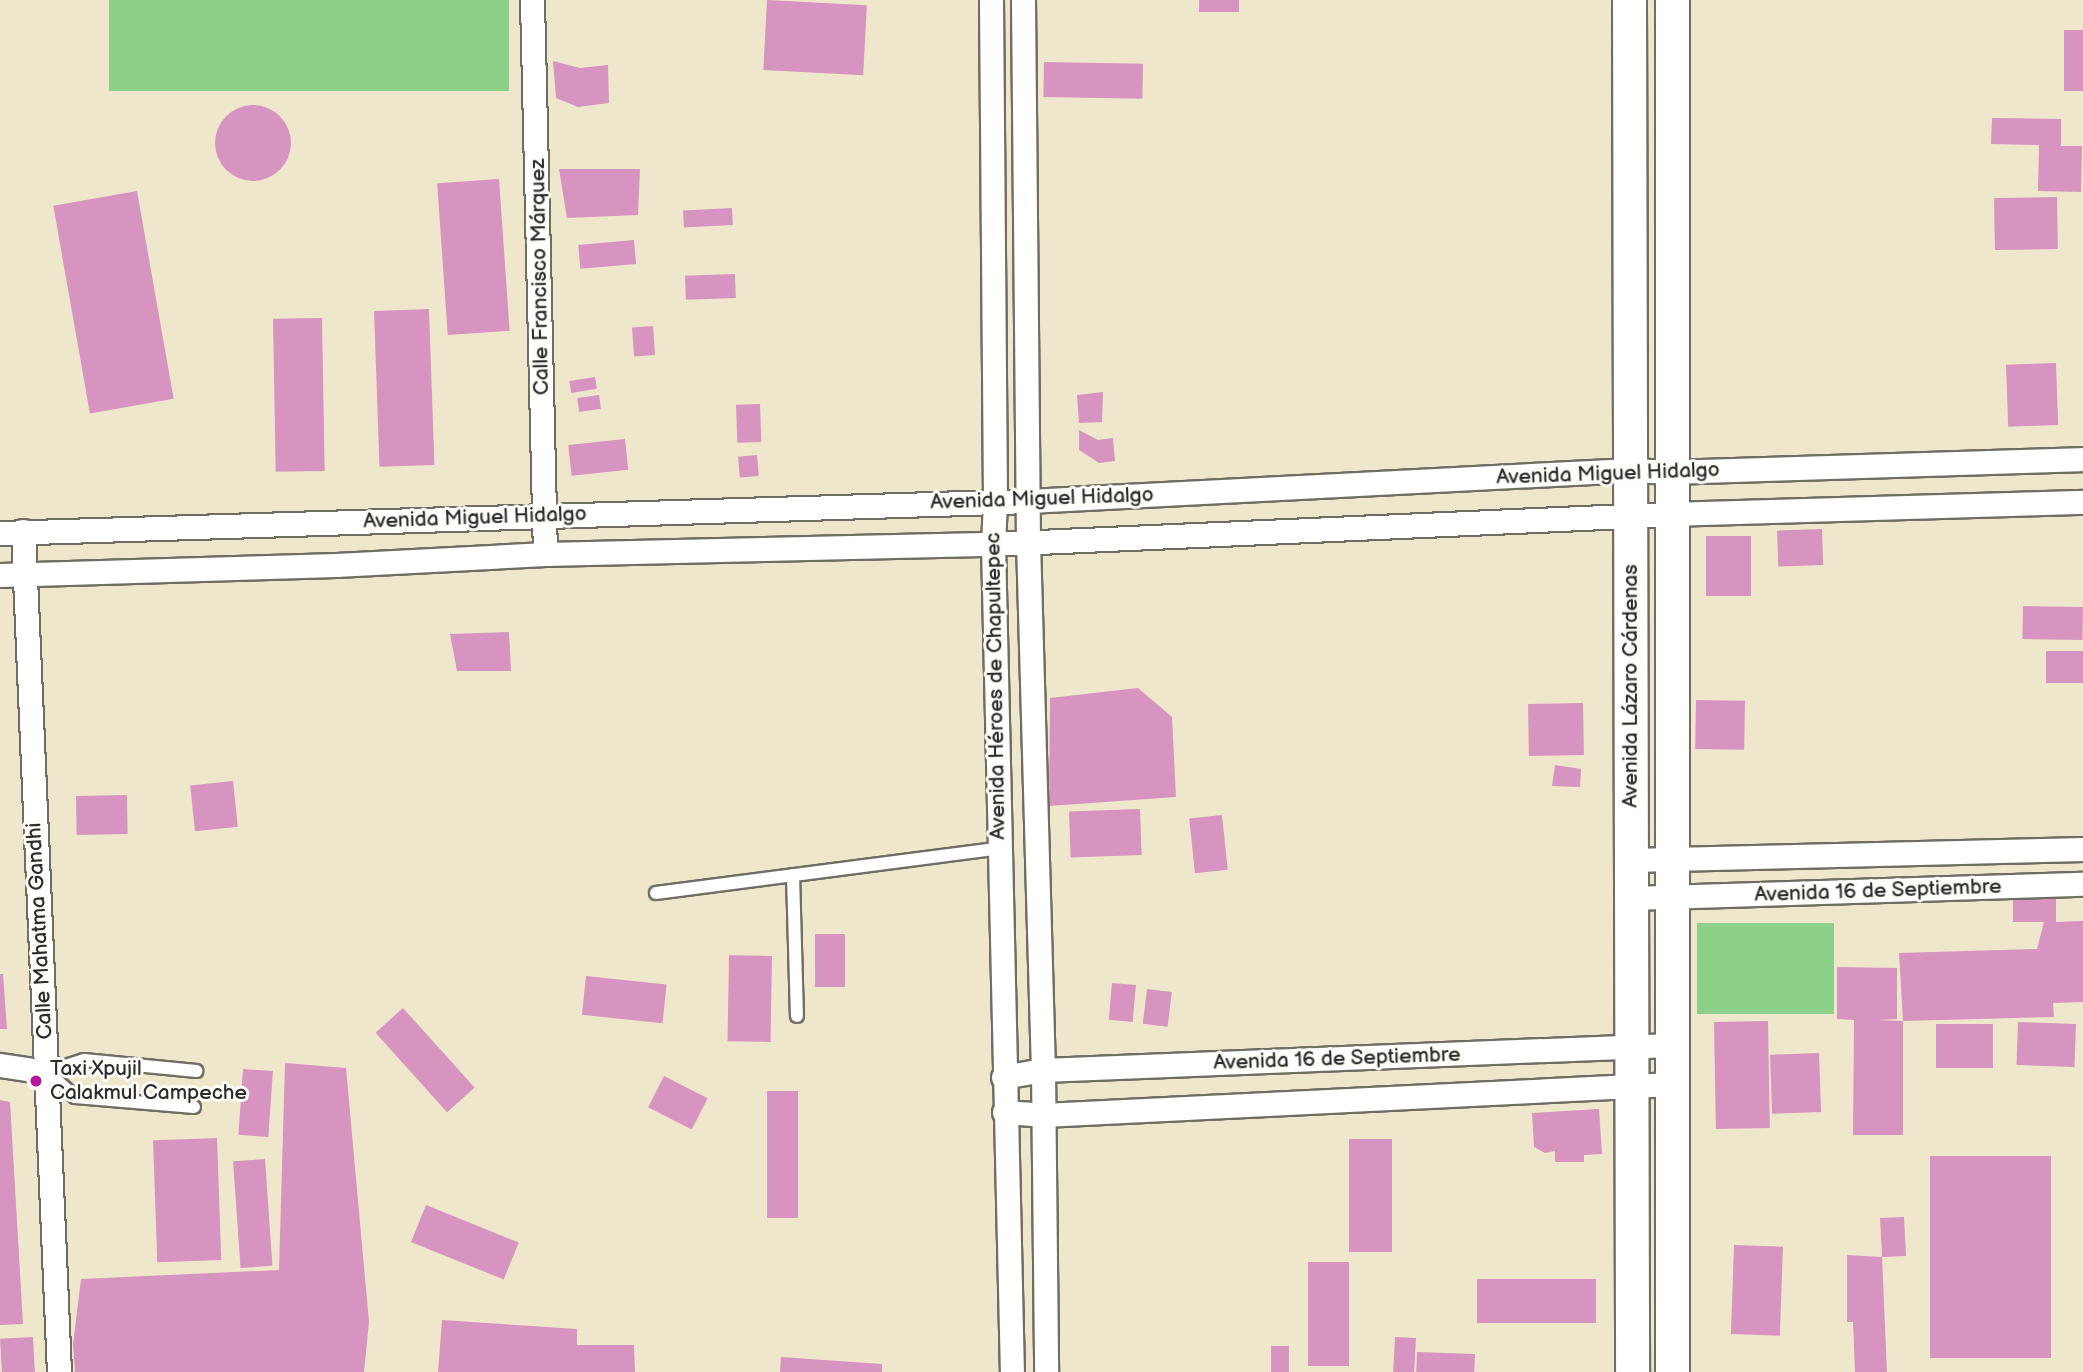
<!DOCTYPE html>
<html>
<head>
<meta charset="utf-8">
<style>
	body { margin:0 }
	#map { position:relative; width:2083px; height:1372px; overflow:hidden; background:#efe7cc; font-family:"Balsamiq Sans",sans-serif }
	div>[style] { position:absolute }
	.green>* { inset:0; background:#8dd089; transform-origin:0 0 }
	.building>* { inset:0; background:#d794c0; transform-origin:0 0 }
	.round { border-radius:50% }
	.roads { filter:drop-shadow(2px 0 #706d63) drop-shadow(-2px 0 #706d63) drop-shadow(0 2px #706d63) drop-shadow(0 -2px #706d63) }
	.lane>* { height:12px; margin:-6px; padding:0 6px; transform-origin:6px; border-radius:6px; background:#fff }
	.street>* { height:23px; margin:-11.5px; padding:0 11.5px; transform-origin:11.5px; border-radius:11.5px; background:#fff }
	.secondary>* { height:33px; margin:-16.5px; padding:0 16.5px; transform-origin:16.5px; border-radius:16.5px; background:#fff }
	.dots>* { width:19px; height:19px; translate:-50% -50%; box-sizing:border-box; border:4px solid #fdfcf7; border-radius:50% }
	span { translate:-50% -50%; white-space:nowrap; text-align:center; line-height:1.15; -webkit-text-stroke:6px #fdfcf7; paint-order:stroke }
	.street-label { font-size:21px; color:#2b2b2b }
	.poi-label { font-size:21px; color:#2b2b2b }
	.left { translate:0 -50%; text-align:left }
</style>
</head>
<body>
<div id="map">
	<div class="green">
		<div style="left:109px;top:0;width:400px;height:91px"></div>
		<div style="left:1697px;top:923px;width:137px;height:91px"></div>
	</div>
	<div class="building">
		<div style="left:767px;top:0;width:100px;height:70px;rotate:3deg"></div>
		<div style="left:1199px;top:0;width:40px;height:12px"></div>
		<div style="left:2064px;top:30px;width:19px;height:61px"></div>
		<div style="clip-path:polygon(553px 61px,580px 68px,608px 65px,609px 103px,578px 107px,556px 98px)"></div>
		<div style="left:1044px;top:62px;width:99px;height:35px;rotate:1deg"></div>
		<div class="round" style="left:215px;top:105px;width:76px;height:76px"></div>
		<div style="clip-path:polygon(1992px 118px,2061px 119px,2061px 146px,2082px 146px,2081px 192px,2038px 191px,2039px 145px,1991px 144px)"></div>
		<div style="clip-path:polygon(559px 169px,640px 169px,638px 215px,567px 218px)"></div>
		<div style="left:499px;top:179px;width:152px;height:62px;rotate:86deg"></div>
		<div style="left:137px;top:191px;width:211px;height:85px;rotate:80deg"></div>
		<div style="left:2057px;top:197px;width:52px;height:63px;rotate:89deg"></div>
		<div style="left:732px;top:208px;width:17px;height:49px;rotate:87deg"></div>
		<div style="left:634px;top:240px;width:24px;height:56px;rotate:85deg"></div>
		<div style="left:735px;top:274px;width:24px;height:50px;rotate:88deg"></div>
		<div style="left:429px;top:309px;width:156px;height:55px;rotate:88deg"></div>
		<div style="left:322px;top:318px;width:153px;height:49px;rotate:89deg"></div>
		<div style="left:653px;top:326px;width:29px;height:21px;rotate:86deg"></div>
		<div style="left:2056px;top:363px;width:62px;height:50px;rotate:88deg"></div>
		<div style="left:595px;top:377px;width:12px;height:26px;rotate:81deg"></div>
		<div style="clip-path:polygon(1103px 392px,1102px 422px,1079px 423px,1077px 395px)"></div>
		<div style="left:599px;top:395px;width:14px;height:22px;rotate:82deg"></div>
		<div style="left:760px;top:404px;width:38px;height:24px;rotate:88deg"></div>
		<div style="clip-path:polygon(1079px 430px,1098px 440px,1113px 438px,1115px 461px,1099px 463px,1079px 450px)"></div>
		<div style="left:625px;top:439px;width:31px;height:57px;rotate:84deg"></div>
		<div style="left:757px;top:455px;width:21px;height:19px;rotate:85deg"></div>
		<div style="left:1822px;top:529px;width:36px;height:45px;rotate:88deg"></div>
		<div style="left:1706px;top:536px;width:45px;height:60px"></div>
		<div style="left:2023px;top:606px;width:60px;height:33px;rotate:1deg"></div>
		<div style="clip-path:polygon(509px 632px,511px 671px,457px 671px,450px 634px)"></div>
		<div style="left:2083px;top:651px;width:32px;height:37px;rotate:90deg"></div>
		<div style="clip-path:polygon(1138px 688px,1172px 717px,1176px 797px,1049px 806px,1050px 698px)"></div>
		<div style="left:1696px;top:700px;width:49px;height:49px;rotate:1deg"></div>
		<div style="left:1583px;top:703px;width:52px;height:55px;rotate:89deg"></div>
		<div style="clip-path:polygon(1555px 765px,1581px 769px,1580px 787px,1552px 786px)"></div>
		<div style="left:233px;top:781px;width:46px;height:43px;rotate:84deg"></div>
		<div style="left:127px;top:795px;width:39px;height:51px;rotate:89deg"></div>
		<div style="left:1140px;top:809px;width:46px;height:71px;rotate:88deg"></div>
		<div style="left:1222px;top:815px;width:55px;height:33px;rotate:84deg"></div>
		<div style="clip-path:polygon(2013px 899px,2056px 899px,2056px 922px,2083px 921px,2083px 1002px,2053px 1003px,2054px 1017px,1903px 1021px,1899px 953px,2037px 949px,2044px 922px,2013px 922px)"></div>
		<div style="left:815px;top:934px;width:30px;height:53px"></div>
		<div style="left:772px;top:956px;width:86px;height:43px;rotate:91deg"></div>
		<div style="clip-path:polygon(1837px 967px,1897px 968px,1897px 1019px,1878px 1020px,1903px 1021px,1903px 1135px,1853px 1135px,1854px 1020px,1837px 1019px)"></div>
		<div style="clip-path:polygon(0 974px,3px 974px,7px 1029px,0 1029px)"></div>
		<div style="left:586px;top:976px;width:81px;height:39px;rotate:6deg"></div>
		<div style="left:1112px;top:983px;width:24px;height:37px;rotate:5deg"></div>
		<div style="left:1147px;top:989px;width:25px;height:35px;rotate:7deg"></div>
		<div style="left:403px;top:1008px;width:107px;height:37px;rotate:48deg"></div>
		<div style="left:1768px;top:1021px;width:107px;height:54px;rotate:89deg"></div>
		<div style="left:2018px;top:1022px;width:58px;height:43px;rotate:2deg"></div>
		<div style="left:1993px;top:1024px;width:44px;height:57px;rotate:90deg"></div>
		<div style="left:1819px;top:1053px;width:59px;height:49px;rotate:88deg"></div>
		<div style="clip-path:polygon(285px 1063px,346px 1068px,369px 1322px,364px 1372px,75px 1372px,73px 1344px,81px 1279px,279px 1270px)"></div>
		<div style="left:243px;top:1069px;width:30px;height:66px;rotate:4deg"></div>
		<div style="left:664px;top:1076px;width:49px;height:35px;rotate:27deg"></div>
		<div style="left:767px;top:1091px;width:31px;height:127px"></div>
		<div style="clip-path:polygon(0 1100px,10px 1102px,23px 1324px,0 1325px)"></div>
		<div style="clip-path:polygon(1599px 1109px,1602px 1154px,1584px 1155px,1584px 1162px,1555px 1162px,1555px 1151px,1545px 1153px,1534px 1147px,1532px 1113px)"></div>
		<div style="left:217px;top:1138px;width:122px;height:64px;rotate:88deg"></div>
		<div style="left:1349px;top:1139px;width:43px;height:113px"></div>
		<div style="left:1930px;top:1156px;width:121px;height:202px"></div>
		<div style="left:265px;top:1159px;width:107px;height:32px;rotate:86deg"></div>
		<div style="left:426px;top:1205px;width:100px;height:40px;rotate:22deg"></div>
		<div style="clip-path:polygon(1904px 1217px,1906px 1256px,1882px 1257px,1887px 1372px,1855px 1372px,1853px 1322px,1847px 1322px,1847px 1255px,1882px 1257px,1880px 1218px)"></div>
		<div style="left:1734px;top:1245px;width:49px;height:89px;rotate:2deg"></div>
		<div style="left:1349px;top:1262px;width:104px;height:41px;rotate:90deg"></div>
		<div style="left:1477px;top:1279px;width:119px;height:44px"></div>
		<div style="clip-path:polygon(442px 1320px,577px 1329px,577px 1345px,634px 1345px,635px 1372px,438px 1372px)"></div>
		<div style="left:33px;top:1337px;width:35px;height:33px;rotate:87deg"></div>
		<div style="left:1395px;top:1337px;width:21px;height:35px;rotate:3deg"></div>
		<div style="left:1271px;top:1346px;width:18px;height:26px"></div>
		<div style="left:1417px;top:1352px;width:58px;height:20px;rotate:2deg"></div>
		<div style="clip-path:polygon(781px 1357px,882px 1364px,882px 1372px,780px 1372px)"></div>
	</div>
	<div class="roads">
		<div class="lane">
			<div style="left:793px;top:875px;width:141px;rotate:88.4deg"></div>
			<div style="left:656px;top:893px;width:344px;rotate:-7.4deg"></div>
			<div style="left:194px;top:1107px;width:119px;rotate:-175.2deg"></div>
			<div style="left:75px;top:1097px;width:38px;rotate:-138deg"></div>
			<div style="left:47px;top:1072px;width:39px;rotate:-18deg"></div>
			<div style="left:84px;top:1060px;width:113px;rotate:5.6deg"></div>
		</div>
		<div class="street">
			<div style="left:532px;top:0;width:554px;rotate:88.66deg"></div>
			<div style="left:991px;top:0;width:502px;rotate:89.54deg"></div>
			<div style="left:995px;top:502px;width:42px;rotate:92.7deg"></div>
			<div style="left:993px;top:544px;width:828px;rotate:88.69deg"></div>
			<div style="left:1023px;top:0;width:541px;rotate:89.47deg"></div>
			<div style="left:1028px;top:541px;width:529px;rotate:88.38deg"></div>
			<div style="left:1043px;top:1070px;width:302px;rotate:89.4deg"></div>
			<div style="left:23px;top:531px;width:842px;rotate:87.55deg"></div>
			<div style="left:0;top:533px;width:1028px;rotate:-1.78deg"></div>
			<div style="left:1028px;top:501px;width:603px;rotate:-2.95deg"></div>
			<div style="left:1630px;top:470px;width:42px;rotate:2.7deg"></div>
			<div style="left:1672px;top:472px;width:411px;rotate:-1.8deg"></div>
			<div style="left:0;top:575px;width:336px;rotate:-1.7deg"></div>
			<div style="left:336px;top:565px;width:209px;rotate:-3deg"></div>
			<div style="left:545px;top:554px;width:448px;rotate:-1.3deg"></div>
			<div style="left:993px;top:544px;width:680px;rotate:-2.53deg"></div>
			<div style="left:1672px;top:514px;width:411px;rotate:-1.7deg"></div>
			<div style="left:1631px;top:860px;width:452px;rotate:-1.4deg"></div>
			<div style="left:1631px;top:898px;width:452px;rotate:-1.8deg"></div>
			<div style="left:0;top:1065px;width:48px;rotate:8.5deg"></div>
			<div style="left:1003px;top:1077px;width:41px;rotate:-9.9deg"></div>
			<div style="left:1043px;top:1070px;width:629px;rotate:-2.28deg"></div>
			<div style="left:1004px;top:1112px;width:39px;rotate:4deg"></div>
			<div style="left:1043px;top:1115px;width:630px;rotate:-2.82deg"></div>
		</div>
		<div class="secondary">
			<div style="left:1629px;top:0;width:1372px;rotate:89.87deg"></div>
			<div style="left:1672px;top:1372px;width:1372px;rotate:-90deg"></div>
		</div>
	</div>
	<div class="dots">
		<div style="left:36px;top:1081px;background:#b5179e"></div>
	</div>
	<div class="street-label">
		<span style="left:540px;top:277px;rotate:-91deg">Calle Francisco Márquez</span>
		<span style="left:1608px;top:474px;rotate:-2deg">Avenida Miguel Hidalgo</span>
		<span style="left:1042px;top:499px;rotate:-2deg">Avenida Miguel Hidalgo</span>
		<span style="left:475px;top:518px;rotate:-2deg">Avenida Miguel Hidalgo</span>
		<span style="left:996px;top:686px;rotate:-91deg">Avenida Héroes de Chapultepec</span>
		<span style="left:1631px;top:686px;rotate:-90deg">Avenida Lázaro Cárdenas</span>
		<span style="left:1878px;top:891px;rotate:-2deg">Avenida 16 de Septiembre</span>
		<span style="left:40px;top:931px;rotate:-93deg">Calle Mahatma Gandhi</span>
		<span style="left:1337px;top:1059px;rotate:-2deg">Avenida 16 de Septiembre</span>
	</div>
	<div class="poi-label">
		<span class="left" style="left:50px;top:1081px">Taxi Xpujil<br>Calakmul Campeche</span>
	</div>
</div>
</body>
</html>
